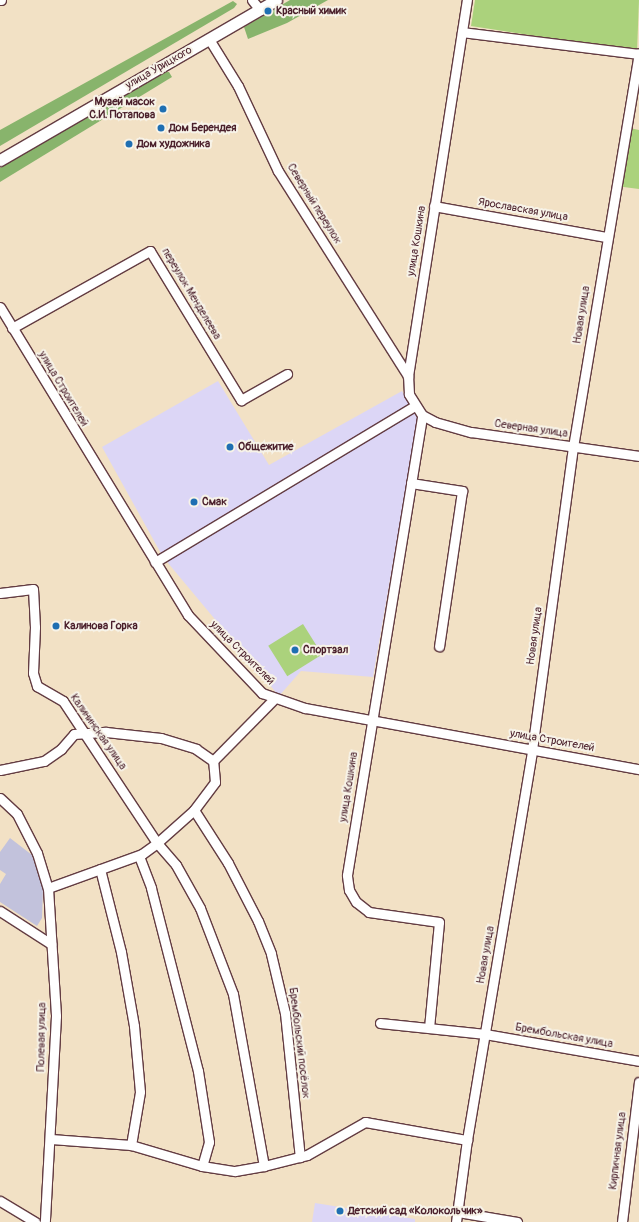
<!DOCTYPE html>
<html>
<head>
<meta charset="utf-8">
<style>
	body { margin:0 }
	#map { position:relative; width:639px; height:1222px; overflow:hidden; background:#f2e1c5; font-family:Pangolin,sans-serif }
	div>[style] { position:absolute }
	.built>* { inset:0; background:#dcd6f6 }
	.industrial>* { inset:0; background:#c2c2dc }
	.green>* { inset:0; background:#abd27c; transform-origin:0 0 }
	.forest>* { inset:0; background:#88b46c }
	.roads { filter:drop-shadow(1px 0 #633c42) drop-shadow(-1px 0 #633c42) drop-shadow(0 1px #633c42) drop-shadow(0 -1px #633c42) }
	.minor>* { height:9px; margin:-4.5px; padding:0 4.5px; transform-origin:4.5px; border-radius:4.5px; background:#fff }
	.major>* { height:11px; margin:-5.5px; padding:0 5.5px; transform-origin:5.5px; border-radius:5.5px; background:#fff }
	.dots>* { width:11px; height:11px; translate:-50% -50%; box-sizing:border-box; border:2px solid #f7f3e8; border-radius:50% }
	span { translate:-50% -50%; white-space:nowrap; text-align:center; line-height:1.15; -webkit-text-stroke:4px #f7f3e8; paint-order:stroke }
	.poi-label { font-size:11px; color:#4a1f2b; font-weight:700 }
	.left { translate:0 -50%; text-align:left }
	.right { translate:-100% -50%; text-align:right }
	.street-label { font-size:11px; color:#4a1f2b }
</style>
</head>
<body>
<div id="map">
	<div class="built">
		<div style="clip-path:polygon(218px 381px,269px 465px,402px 391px,418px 419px,373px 677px,301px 671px,279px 696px,163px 557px,102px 447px)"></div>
		<div style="clip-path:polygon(315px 1203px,415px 1219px,415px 1222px,312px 1222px)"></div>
	</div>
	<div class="industrial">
		<div style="clip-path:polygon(10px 838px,32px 855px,43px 889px,42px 918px,37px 926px,0 902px,0 884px,6px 874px,0 870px,0 852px)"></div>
	</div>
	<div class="green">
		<div style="clip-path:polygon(475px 0,639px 0,637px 52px,471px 26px)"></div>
		<div style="clip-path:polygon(625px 127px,639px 130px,639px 189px,616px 186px)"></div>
		<div style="left:303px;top:624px;width:36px;height:41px;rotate:58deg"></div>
	</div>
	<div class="forest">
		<div style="clip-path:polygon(290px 0,328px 0,287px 23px,248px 39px,244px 27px)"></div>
		<div style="clip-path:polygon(233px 1px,237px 4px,234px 8px,0 146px,0 130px)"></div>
		<div style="clip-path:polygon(160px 72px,169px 72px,172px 77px,0 182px,0 168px)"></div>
	</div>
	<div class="roads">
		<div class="minor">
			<div style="left:0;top:0;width:1px"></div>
			<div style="left:252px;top:0;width:13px;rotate:51deg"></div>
			<div style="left:462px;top:32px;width:178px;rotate:7.1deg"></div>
			<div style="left:209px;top:39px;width:55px;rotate:58.3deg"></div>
			<div style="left:238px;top:86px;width:94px;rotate:64.8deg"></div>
			<div style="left:278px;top:171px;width:243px;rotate:57.6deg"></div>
			<div style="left:434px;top:206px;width:176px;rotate:10.2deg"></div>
			<div style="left:0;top:307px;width:361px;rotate:58.6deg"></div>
			<div style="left:188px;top:615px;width:108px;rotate:46.5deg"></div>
			<div style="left:262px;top:693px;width:46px;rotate:19.2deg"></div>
			<div style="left:305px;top:708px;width:340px;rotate:10.4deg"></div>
			<div style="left:12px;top:328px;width:158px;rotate:-29.2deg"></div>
			<div style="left:150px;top:251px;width:175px;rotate:58.6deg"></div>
			<div style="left:241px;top:400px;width:53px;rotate:-29.5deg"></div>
			<div style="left:422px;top:415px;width:15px;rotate:28deg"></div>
			<div style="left:435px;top:422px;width:37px;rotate:16deg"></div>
			<div style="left:471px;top:432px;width:170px;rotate:8.1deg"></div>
			<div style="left:411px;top:483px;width:52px;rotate:8.9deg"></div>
			<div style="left:462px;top:491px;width:157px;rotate:98.4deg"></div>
			<div style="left:155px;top:562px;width:303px;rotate:-31deg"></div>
			<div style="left:0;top:593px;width:33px;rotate:-7deg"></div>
			<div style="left:33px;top:589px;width:38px;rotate:87deg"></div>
			<div style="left:35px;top:627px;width:46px;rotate:92.5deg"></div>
			<div style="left:33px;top:673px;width:14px;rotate:73deg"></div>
			<div style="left:37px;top:686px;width:30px;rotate:30deg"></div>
			<div style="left:63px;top:701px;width:170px;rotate:56.5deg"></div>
			<div style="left:157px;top:843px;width:29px;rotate:49deg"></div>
			<div style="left:176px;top:865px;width:49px;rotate:60.8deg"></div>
			<div style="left:200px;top:908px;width:92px;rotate:69deg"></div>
			<div style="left:233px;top:994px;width:175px;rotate:79.8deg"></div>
			<div style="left:0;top:770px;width:45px;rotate:-11.6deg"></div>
			<div style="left:44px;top:761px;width:21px;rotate:-35deg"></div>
			<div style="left:61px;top:749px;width:20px;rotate:-49deg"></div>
			<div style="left:74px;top:734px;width:32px;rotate:-4deg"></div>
			<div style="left:106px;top:732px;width:55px;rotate:6.2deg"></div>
			<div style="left:161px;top:738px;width:37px;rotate:17deg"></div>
			<div style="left:196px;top:749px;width:21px;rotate:35deg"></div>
			<div style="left:0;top:798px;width:23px;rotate:43deg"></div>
			<div style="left:17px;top:814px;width:44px;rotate:62.9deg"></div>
			<div style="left:37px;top:853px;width:37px;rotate:73deg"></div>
			<div style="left:48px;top:888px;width:128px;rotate:86.4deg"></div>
			<div style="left:56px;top:1016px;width:206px;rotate:93.1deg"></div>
			<div style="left:194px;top:810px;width:63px;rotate:57.3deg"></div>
			<div style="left:228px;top:863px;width:65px;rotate:62.7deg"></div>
			<div style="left:258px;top:921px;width:35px;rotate:68deg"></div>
			<div style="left:271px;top:954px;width:61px;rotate:76.7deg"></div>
			<div style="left:285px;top:1013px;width:145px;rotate:84.1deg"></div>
			<div style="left:139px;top:856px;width:34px;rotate:69deg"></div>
			<div style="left:151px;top:888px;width:189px;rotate:75.6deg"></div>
			<div style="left:198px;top:1071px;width:72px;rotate:81.2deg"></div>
			<div style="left:209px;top:1142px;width:25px;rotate:106deg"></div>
			<div style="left:100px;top:869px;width:86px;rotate:75.8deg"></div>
			<div style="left:121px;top:952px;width:75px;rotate:80deg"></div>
			<div style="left:134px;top:1026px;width:66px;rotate:84.8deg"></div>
			<div style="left:140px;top:1092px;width:54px;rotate:99.6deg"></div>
			<div style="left:48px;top:888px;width:100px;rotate:-19.9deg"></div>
			<div style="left:142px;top:854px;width:19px;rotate:-36deg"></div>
			<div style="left:157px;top:843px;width:50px;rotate:-41.7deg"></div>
			<div style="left:194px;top:810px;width:35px;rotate:-53deg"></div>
			<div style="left:215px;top:782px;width:21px;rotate:-95deg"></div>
			<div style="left:213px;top:761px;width:87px;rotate:-45.5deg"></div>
			<div style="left:0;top:911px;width:61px;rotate:32.9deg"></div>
			<div style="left:380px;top:1023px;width:106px;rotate:6deg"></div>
			<div style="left:485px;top:1034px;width:156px;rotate:9.9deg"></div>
			<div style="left:429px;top:1028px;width:106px;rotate:-84.6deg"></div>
			<div style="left:439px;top:922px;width:71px;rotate:-171.9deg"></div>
			<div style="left:369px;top:912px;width:16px;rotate:-142deg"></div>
			<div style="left:356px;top:902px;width:14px;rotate:-120deg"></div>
			<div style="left:349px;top:890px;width:15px;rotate:-98deg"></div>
			<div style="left:347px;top:875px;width:466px;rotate:-80.7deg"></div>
			<div style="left:422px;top:415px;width:25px;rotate:-122deg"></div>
			<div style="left:409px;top:394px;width:18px;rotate:-93deg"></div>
			<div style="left:408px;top:376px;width:381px;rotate:-81.1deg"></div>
			<div style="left:51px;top:1139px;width:80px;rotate:4.3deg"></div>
			<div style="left:131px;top:1145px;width:74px;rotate:16.5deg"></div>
			<div style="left:202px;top:1166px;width:33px;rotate:9deg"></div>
			<div style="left:235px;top:1171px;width:29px;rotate:-10deg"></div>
			<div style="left:264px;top:1166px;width:44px;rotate:-14.3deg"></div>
			<div style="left:307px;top:1155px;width:67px;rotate:-29.6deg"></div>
			<div style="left:365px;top:1122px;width:104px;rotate:10deg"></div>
			<div style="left:0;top:1201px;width:41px;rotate:31deg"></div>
			<div style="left:458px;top:1212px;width:60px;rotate:9.6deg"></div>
			<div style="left:456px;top:1222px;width:83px;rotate:-82.4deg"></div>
			<div style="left:467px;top:1140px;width:395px;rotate:-80.5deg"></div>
			<div style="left:532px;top:750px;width:306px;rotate:-82.3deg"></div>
			<div style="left:573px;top:447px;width:399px;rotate:-80.5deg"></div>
			<div style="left:622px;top:1222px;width:141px;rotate:-83.1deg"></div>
		</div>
		<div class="major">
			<div style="left:0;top:160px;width:319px;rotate:-30.1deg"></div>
		</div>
	</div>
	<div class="dots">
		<div style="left:268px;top:11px;background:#1f6fb2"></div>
		<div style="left:163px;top:109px;background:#1f6fb2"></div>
		<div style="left:161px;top:128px;background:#1f6fb2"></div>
		<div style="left:129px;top:144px;background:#1f6fb2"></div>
		<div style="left:230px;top:447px;background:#1f6fb2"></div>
		<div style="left:194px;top:502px;background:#1f6fb2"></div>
		<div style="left:56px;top:626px;background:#1f6fb2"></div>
		<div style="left:295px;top:650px;background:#1f6fb2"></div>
		<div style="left:340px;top:1211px;background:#1f6fb2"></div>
	</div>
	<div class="poi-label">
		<span class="left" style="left:276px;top:11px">Красный химик</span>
		<span class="right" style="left:155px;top:109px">Музей масок<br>С.И. Потапова</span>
		<span class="left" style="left:169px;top:128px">Дом Берендея</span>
		<span class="left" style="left:137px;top:144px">Дом художника</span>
		<span class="left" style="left:238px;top:447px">Общежитие</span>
		<span class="left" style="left:202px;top:502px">Смак</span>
		<span class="left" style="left:64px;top:626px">Калинова Горка</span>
		<span class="left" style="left:303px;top:650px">Спортзал</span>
		<span class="left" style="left:348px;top:1211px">Детский сад «Колокольчик»</span>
	</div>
	<div class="street-label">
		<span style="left:159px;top:68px;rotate:-30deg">улица Урицкого</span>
		<span style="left:314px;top:204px;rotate:58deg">Северный переулок</span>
		<span style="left:523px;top:210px;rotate:10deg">Ярославская улица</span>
		<span style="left:417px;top:241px;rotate:-81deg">улица Кошкина</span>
		<span style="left:191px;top:294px;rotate:59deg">переулок Менделеева</span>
		<span style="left:582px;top:315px;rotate:-81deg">Новая улица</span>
		<span style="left:63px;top:389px;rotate:59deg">улица Строителей</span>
		<span style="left:531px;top:429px;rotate:8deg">Северная улица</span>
		<span style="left:535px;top:636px;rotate:-82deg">Новая улица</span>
		<span style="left:242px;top:653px;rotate:45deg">улица Строителей</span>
		<span style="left:98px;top:732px;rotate:55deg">Калининская улица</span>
		<span style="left:552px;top:741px;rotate:10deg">улица Строителей</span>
		<span style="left:349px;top:787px;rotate:-81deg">улица Кошкина</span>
		<span style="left:486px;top:955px;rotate:-80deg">Новая улица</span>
		<span style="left:564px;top:1036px;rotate:10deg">Брембольская улица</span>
		<span style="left:42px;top:1037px;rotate:-89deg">Полевая улица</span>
		<span style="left:299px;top:1043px;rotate:83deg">Брембольский посёлок</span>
		<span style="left:618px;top:1151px;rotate:-83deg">Кирпичная улица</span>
	</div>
</div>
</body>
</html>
